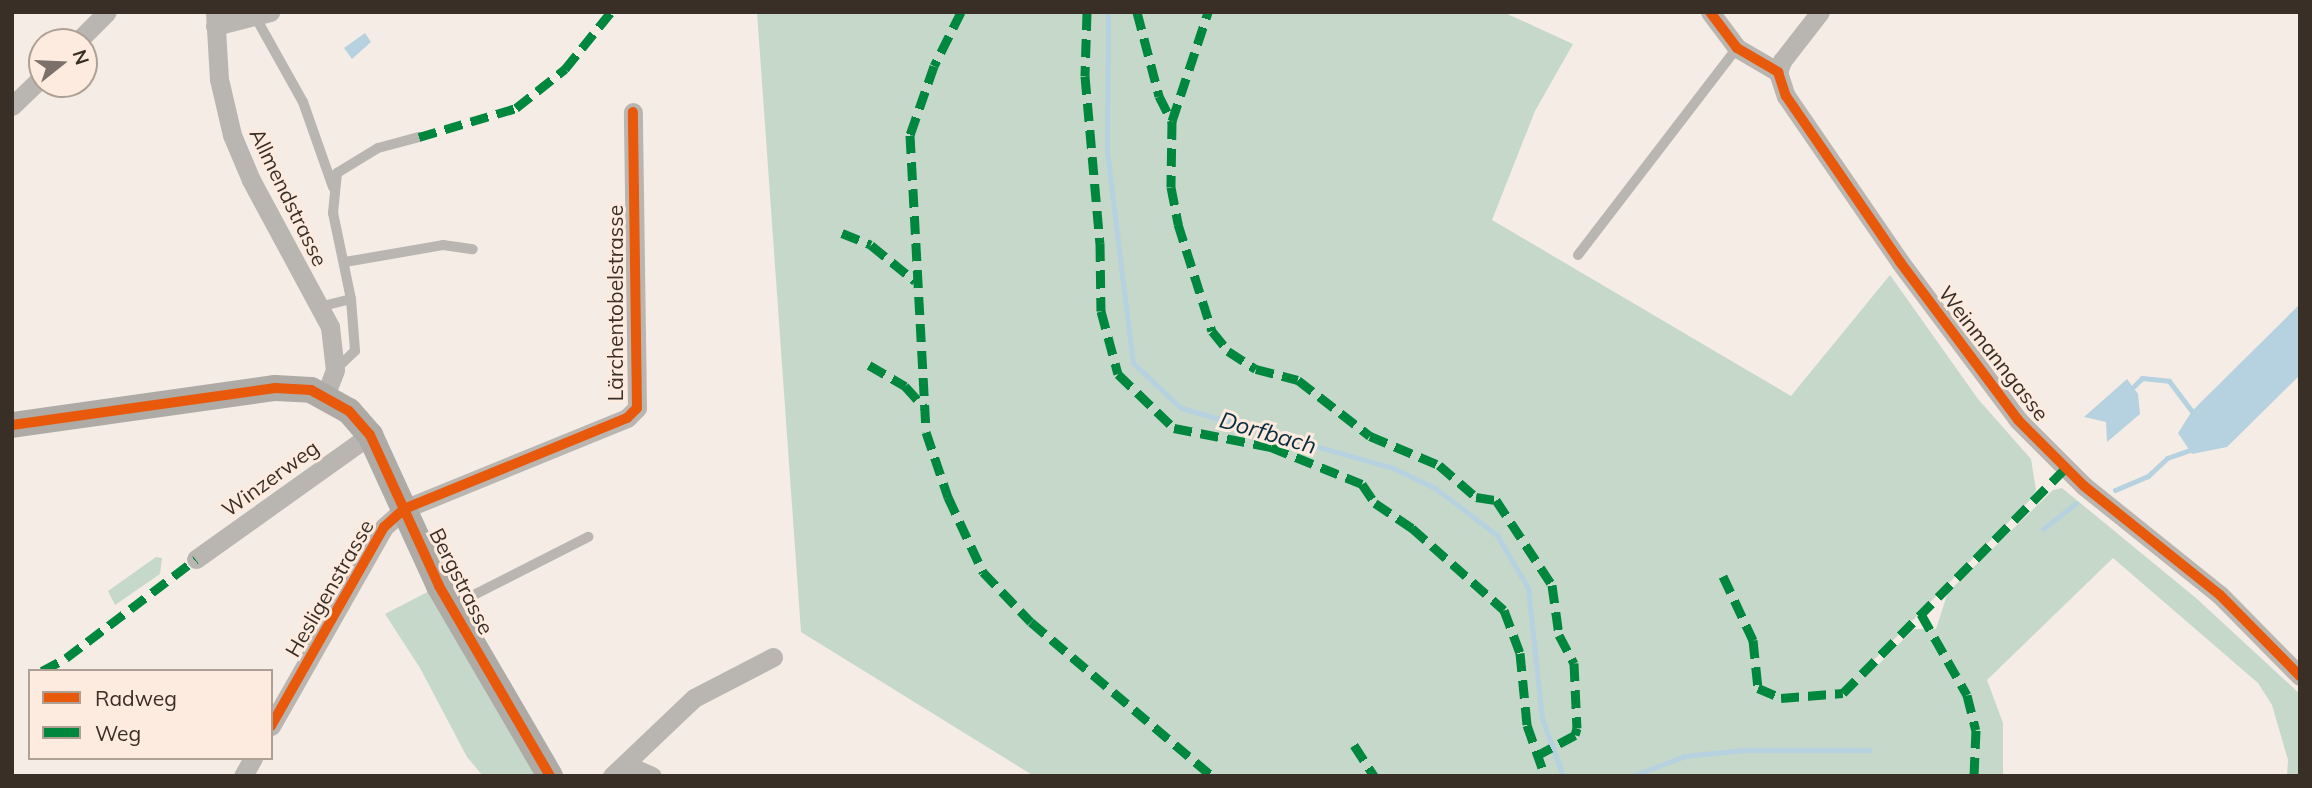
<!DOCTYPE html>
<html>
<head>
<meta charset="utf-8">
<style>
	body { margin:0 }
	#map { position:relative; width:2312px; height:788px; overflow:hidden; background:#f5ece5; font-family:Mulish,sans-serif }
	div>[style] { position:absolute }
	.green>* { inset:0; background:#c6d8ca }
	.water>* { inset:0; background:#b6d1e0 }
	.stream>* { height:5px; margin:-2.5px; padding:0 2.5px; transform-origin:2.5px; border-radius:2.5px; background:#b6d1e0 }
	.lane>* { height:10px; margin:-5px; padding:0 5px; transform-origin:5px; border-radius:5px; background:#b9b6b2 }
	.street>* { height:19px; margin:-9.5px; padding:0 9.5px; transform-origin:9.5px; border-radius:9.5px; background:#b9b6b2 }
	.secondary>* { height:26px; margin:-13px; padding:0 13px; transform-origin:13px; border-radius:13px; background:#aeaba6 }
	.quiet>* { height:9px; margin-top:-4.5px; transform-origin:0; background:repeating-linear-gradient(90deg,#00873e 0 18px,transparent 0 27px) }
	.cycleway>* { height:10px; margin:-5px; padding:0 5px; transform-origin:5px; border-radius:5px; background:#e8590c }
	span { translate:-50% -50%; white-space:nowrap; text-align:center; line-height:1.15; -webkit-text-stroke:6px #fcebde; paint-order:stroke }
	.street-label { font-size:21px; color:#392f27 }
	.water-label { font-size:23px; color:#0a2e40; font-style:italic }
	.frame { position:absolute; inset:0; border:14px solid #392f27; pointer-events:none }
	.legend { position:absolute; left:28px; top:669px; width:245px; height:91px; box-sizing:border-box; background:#fcebde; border:2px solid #aea095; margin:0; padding:9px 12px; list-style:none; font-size:21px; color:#392f27 }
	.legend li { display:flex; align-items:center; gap:14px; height:35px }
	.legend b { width:35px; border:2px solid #aea095 }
	.north { position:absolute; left:28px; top:28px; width:70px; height:70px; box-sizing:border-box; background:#fcebde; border:2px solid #aea095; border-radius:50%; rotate:72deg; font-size:19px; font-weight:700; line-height:28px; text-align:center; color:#392f27 }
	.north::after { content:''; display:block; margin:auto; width:24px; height:32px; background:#7b716a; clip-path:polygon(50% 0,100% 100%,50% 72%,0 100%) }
</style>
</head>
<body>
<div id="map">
	<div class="green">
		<div style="clip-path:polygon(757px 12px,1503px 12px,1573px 44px,1535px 111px,1492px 220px,1791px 396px,1890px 275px,1978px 399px,2031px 459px,2036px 490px,2030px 500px,1872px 662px,1875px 668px,1914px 629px,1936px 629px,1948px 592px,2053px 490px,2062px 488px,2196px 598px,2300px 694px,2300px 776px,2287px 776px,2288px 760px,2272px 705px,2258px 683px,2113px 558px,1987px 680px,2003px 723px,2003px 776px,1034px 776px,801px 632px)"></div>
		<div style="clip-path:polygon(156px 557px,162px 558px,160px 574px,115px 605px,108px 591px)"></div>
		<div style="clip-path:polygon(439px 586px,550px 776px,483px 776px,467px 757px,420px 668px,385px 614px)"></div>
	</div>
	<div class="water">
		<div style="clip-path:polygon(365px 33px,371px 42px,352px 59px,344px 48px)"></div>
		<div style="clip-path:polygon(2300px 304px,2300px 375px,2227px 447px,2192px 454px,2178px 433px,2192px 411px)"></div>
		<div style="clip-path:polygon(2127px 379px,2138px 394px,2140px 414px,2107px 442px,2106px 422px,2084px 417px)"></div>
	</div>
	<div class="stream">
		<div style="left:1108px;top:12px;width:140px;rotate:90.4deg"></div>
		<div style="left:1107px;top:152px;width:213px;rotate:83deg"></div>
		<div style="left:1133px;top:363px;width:66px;rotate:43.2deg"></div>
		<div style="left:1181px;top:408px;width:220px;rotate:15.8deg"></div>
		<div style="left:1393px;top:468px;width:47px;rotate:25.5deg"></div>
		<div style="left:1435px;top:488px;width:78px;rotate:37.2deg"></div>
		<div style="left:1497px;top:535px;width:61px;rotate:59.7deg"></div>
		<div style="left:1528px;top:588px;width:131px;rotate:83.9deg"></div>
		<div style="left:1542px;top:718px;width:62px;rotate:70.1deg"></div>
		<div style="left:2134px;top:386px;width:11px;rotate:-45deg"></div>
		<div style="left:2142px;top:378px;width:27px;rotate:6deg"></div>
		<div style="left:2169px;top:381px;width:38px;rotate:53deg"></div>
		<div style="left:2115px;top:490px;width:36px;rotate:-23deg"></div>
		<div style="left:2148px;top:476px;width:26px;rotate:-43deg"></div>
		<div style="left:2167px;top:458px;width:24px;rotate:-19deg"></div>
		<div style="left:2043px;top:529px;width:42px;rotate:-38.2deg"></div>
		<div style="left:1632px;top:776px;width:57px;rotate:-20.7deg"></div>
		<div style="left:1685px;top:756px;width:59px;rotate:-5.8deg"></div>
		<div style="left:1744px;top:750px;width:125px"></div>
	</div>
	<div class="lane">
		<div style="left:256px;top:18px;width:96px;rotate:60.8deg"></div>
		<div style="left:303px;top:102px;width:90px;rotate:70.6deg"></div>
		<div style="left:1578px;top:255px;width:261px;rotate:-52.5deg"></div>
		<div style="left:345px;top:262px;width:99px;rotate:-9.8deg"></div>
		<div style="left:443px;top:245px;width:30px;rotate:8deg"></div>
		<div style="left:319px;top:307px;width:33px;rotate:-14deg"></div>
		<div style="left:335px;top:370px;width:28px;rotate:-44deg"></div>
		<div style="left:355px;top:351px;width:52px;rotate:-94.4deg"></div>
		<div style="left:351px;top:299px;width:88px;rotate:-101.8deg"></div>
		<div style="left:333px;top:213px;width:40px;rotate:-84.3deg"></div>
		<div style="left:337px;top:173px;width:48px;rotate:-31.4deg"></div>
		<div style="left:378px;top:148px;width:42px;rotate:-15deg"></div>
		<div style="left:452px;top:606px;width:153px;rotate:-26.9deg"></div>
	</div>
	<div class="street">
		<div style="left:215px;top:12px;width:67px;rotate:86.6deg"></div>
		<div style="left:219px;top:79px;width:57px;rotate:76.9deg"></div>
		<div style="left:232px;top:135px;width:49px;rotate:67.1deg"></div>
		<div style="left:251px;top:180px;width:167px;rotate:61.7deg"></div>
		<div style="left:330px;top:327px;width:43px;rotate:83.4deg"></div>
		<div style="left:335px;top:370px;width:28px;rotate:111deg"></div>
		<div style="left:1710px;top:12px;width:45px;rotate:53.1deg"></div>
		<div style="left:1737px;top:48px;width:48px;rotate:30.3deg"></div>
		<div style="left:1778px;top:72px;width:25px;rotate:72deg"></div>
		<div style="left:1786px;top:96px;width:201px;rotate:55.5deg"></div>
		<div style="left:1900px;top:262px;width:197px;rotate:53.2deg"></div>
		<div style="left:2018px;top:420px;width:93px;rotate:45deg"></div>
		<div style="left:2084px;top:486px;width:174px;rotate:38.7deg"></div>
		<div style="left:2220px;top:595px;width:114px;rotate:45.4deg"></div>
		<div style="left:215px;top:26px;width:57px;rotate:-14.3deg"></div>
		<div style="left:77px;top:42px;width:42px;rotate:-45deg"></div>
		<div style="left:1778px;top:72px;width:12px;rotate:-70deg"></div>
		<div style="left:1782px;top:61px;width:62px;rotate:-52.2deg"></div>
		<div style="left:12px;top:106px;width:42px;rotate:-44deg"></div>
		<div style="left:196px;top:559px;width:214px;rotate:-35.5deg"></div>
		<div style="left:271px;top:726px;width:229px;rotate:-60.4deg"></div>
		<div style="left:384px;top:527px;width:27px;rotate:-42deg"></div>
		<div style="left:404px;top:509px;width:241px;rotate:-22.2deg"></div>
		<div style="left:627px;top:418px;width:14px;rotate:-45deg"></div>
		<div style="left:637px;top:408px;width:296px;rotate:-90.8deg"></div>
		<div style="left:627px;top:765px;width:27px;rotate:24deg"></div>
		<div style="left:243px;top:776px;width:21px;rotate:-61deg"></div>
		<div style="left:612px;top:776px;width:113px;rotate:-43.6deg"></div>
		<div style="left:694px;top:698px;width:89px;rotate:-27.4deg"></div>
	</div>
	<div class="secondary">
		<div style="left:12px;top:425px;width:266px;rotate:-8deg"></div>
		<div style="left:275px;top:388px;width:36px;rotate:3deg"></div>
		<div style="left:311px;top:390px;width:43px;rotate:28.9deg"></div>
		<div style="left:349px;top:411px;width:32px;rotate:49deg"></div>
		<div style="left:370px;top:435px;width:166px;rotate:65.4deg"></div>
		<div style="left:439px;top:586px;width:220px;rotate:59.7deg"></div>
	</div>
	<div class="quiet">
		<div style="left:961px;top:12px;width:60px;rotate:116.6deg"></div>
		<div style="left:934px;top:66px;width:73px;rotate:109.2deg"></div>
		<div style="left:910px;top:135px;width:297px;rotate:86.9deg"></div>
		<div style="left:926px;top:432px;width:69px;rotate:71.3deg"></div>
		<div style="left:948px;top:497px;width:83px;rotate:65deg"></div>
		<div style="left:983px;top:572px;width:69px;rotate:46.2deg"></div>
		<div style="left:1031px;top:622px;width:238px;rotate:40.4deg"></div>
		<div style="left:1087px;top:12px;width:64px;rotate:91.8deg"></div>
		<div style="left:1085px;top:76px;width:168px;rotate:84.9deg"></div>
		<div style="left:1100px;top:243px;width:68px;rotate:89.2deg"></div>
		<div style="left:1101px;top:311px;width:65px;rotate:74.9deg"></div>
		<div style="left:1118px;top:374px;width:78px;rotate:44deg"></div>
		<div style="left:1174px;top:428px;width:99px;rotate:11.1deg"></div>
		<div style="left:1271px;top:447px;width:98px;rotate:22.1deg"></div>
		<div style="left:1362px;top:484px;width:23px;rotate:56deg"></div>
		<div style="left:1375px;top:503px;width:45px;rotate:34deg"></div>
		<div style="left:1412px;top:528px;width:123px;rotate:41.7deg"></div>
		<div style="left:1504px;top:610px;width:46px;rotate:69.6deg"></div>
		<div style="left:1520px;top:653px;width:72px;rotate:84.4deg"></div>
		<div style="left:1527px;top:725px;width:54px;rotate:70.6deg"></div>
		<div style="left:1137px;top:12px;width:87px;rotate:75.3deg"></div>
		<div style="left:1159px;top:96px;width:28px;rotate:63deg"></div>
		<div style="left:1172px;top:121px;width:66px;rotate:90.9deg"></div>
		<div style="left:1171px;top:187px;width:38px;rotate:79deg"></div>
		<div style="left:1178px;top:224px;width:112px;rotate:72.4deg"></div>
		<div style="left:1212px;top:331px;width:26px;rotate:51deg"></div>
		<div style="left:1228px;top:351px;width:33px;rotate:33deg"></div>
		<div style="left:1256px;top:369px;width:43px;rotate:14.7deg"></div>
		<div style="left:1298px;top:380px;width:91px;rotate:37.9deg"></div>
		<div style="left:1370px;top:436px;width:75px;rotate:22.8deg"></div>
		<div style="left:1439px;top:465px;width:49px;rotate:40.9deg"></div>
		<div style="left:1476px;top:497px;width:20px;rotate:9deg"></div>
		<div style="left:1496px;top:500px;width:102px;rotate:56.6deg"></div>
		<div style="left:1552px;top:585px;width:50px;rotate:82deg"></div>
		<div style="left:1559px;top:635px;width:32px;rotate:62deg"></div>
		<div style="left:1574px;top:663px;width:65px;rotate:87.4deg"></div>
		<div style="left:1577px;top:728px;width:7px;rotate:106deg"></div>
		<div style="left:1575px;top:735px;width:44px;rotate:151.7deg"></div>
		<div style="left:1172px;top:121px;width:115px;rotate:-71.7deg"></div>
		<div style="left:419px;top:137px;width:101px;rotate:-16.6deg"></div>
		<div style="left:516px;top:108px;width:63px;rotate:-38.5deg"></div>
		<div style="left:565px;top:69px;width:73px;rotate:-51.1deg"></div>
		<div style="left:842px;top:233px;width:31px;rotate:22deg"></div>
		<div style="left:871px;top:245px;width:57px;rotate:39.3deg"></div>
		<div style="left:869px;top:365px;width:42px;rotate:30.3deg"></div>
		<div style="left:905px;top:386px;width:28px;rotate:48deg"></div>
		<div style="left:1723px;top:576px;width:71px;rotate:64.9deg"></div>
		<div style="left:1753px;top:640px;width:48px;rotate:84.1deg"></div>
		<div style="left:1758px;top:688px;width:25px;rotate:23deg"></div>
		<div style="left:1781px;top:698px;width:62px;rotate:-4.6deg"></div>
		<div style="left:1843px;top:693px;width:317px;rotate:-45.3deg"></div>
		<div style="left:1921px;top:614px;width:93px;rotate:60.4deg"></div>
		<div style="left:1967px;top:695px;width:36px;rotate:76deg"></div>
		<div style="left:1976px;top:730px;width:46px;rotate:92.5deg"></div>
		<div style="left:42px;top:671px;width:27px;rotate:-28deg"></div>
		<div style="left:66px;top:658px;width:163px;rotate:-37.3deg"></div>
		<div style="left:1354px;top:745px;width:37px;rotate:57deg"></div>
	</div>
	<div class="cycleway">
		<div style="left:1710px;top:12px;width:45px;rotate:53.1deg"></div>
		<div style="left:1737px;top:48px;width:48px;rotate:30.3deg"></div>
		<div style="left:1778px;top:72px;width:25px;rotate:72deg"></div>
		<div style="left:1786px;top:96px;width:201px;rotate:55.5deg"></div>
		<div style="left:1900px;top:262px;width:197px;rotate:53.2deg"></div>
		<div style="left:2018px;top:420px;width:93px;rotate:45deg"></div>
		<div style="left:2084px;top:486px;width:174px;rotate:38.7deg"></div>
		<div style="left:2220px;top:595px;width:114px;rotate:45.4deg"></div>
		<div style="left:12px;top:425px;width:266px;rotate:-8deg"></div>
		<div style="left:275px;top:388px;width:36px;rotate:3deg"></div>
		<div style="left:311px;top:390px;width:43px;rotate:28.9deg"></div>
		<div style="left:349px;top:411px;width:32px;rotate:49deg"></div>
		<div style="left:370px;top:435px;width:166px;rotate:65.4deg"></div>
		<div style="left:439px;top:586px;width:220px;rotate:59.7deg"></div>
		<div style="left:271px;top:726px;width:229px;rotate:-60.4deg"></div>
		<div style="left:384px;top:527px;width:27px;rotate:-42deg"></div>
		<div style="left:404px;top:509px;width:241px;rotate:-22.2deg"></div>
		<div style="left:627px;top:418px;width:14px;rotate:-45deg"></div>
		<div style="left:637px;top:408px;width:296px;rotate:-90.8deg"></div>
	</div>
	<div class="street-label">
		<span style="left:289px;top:197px;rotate:64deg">Allmendstrasse</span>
		<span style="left:615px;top:303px;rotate:-90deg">Lärchentobelstrasse</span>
		<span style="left:1994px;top:353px;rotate:52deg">Weinmanngasse</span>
		<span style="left:270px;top:478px;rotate:-36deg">Winzerweg</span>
		<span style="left:462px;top:581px;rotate:63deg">Bergstrasse</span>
		<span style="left:329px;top:588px;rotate:-60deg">Hesligenstrasse</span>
	</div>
	<div class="water-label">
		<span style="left:1268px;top:433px;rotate:16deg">Dorfbach</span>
	</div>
	<div class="frame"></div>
	<ul class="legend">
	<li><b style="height:9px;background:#e8590c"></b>Radweg</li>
	<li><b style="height:9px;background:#00873e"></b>Weg</li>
	</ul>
	<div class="north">N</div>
</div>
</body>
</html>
